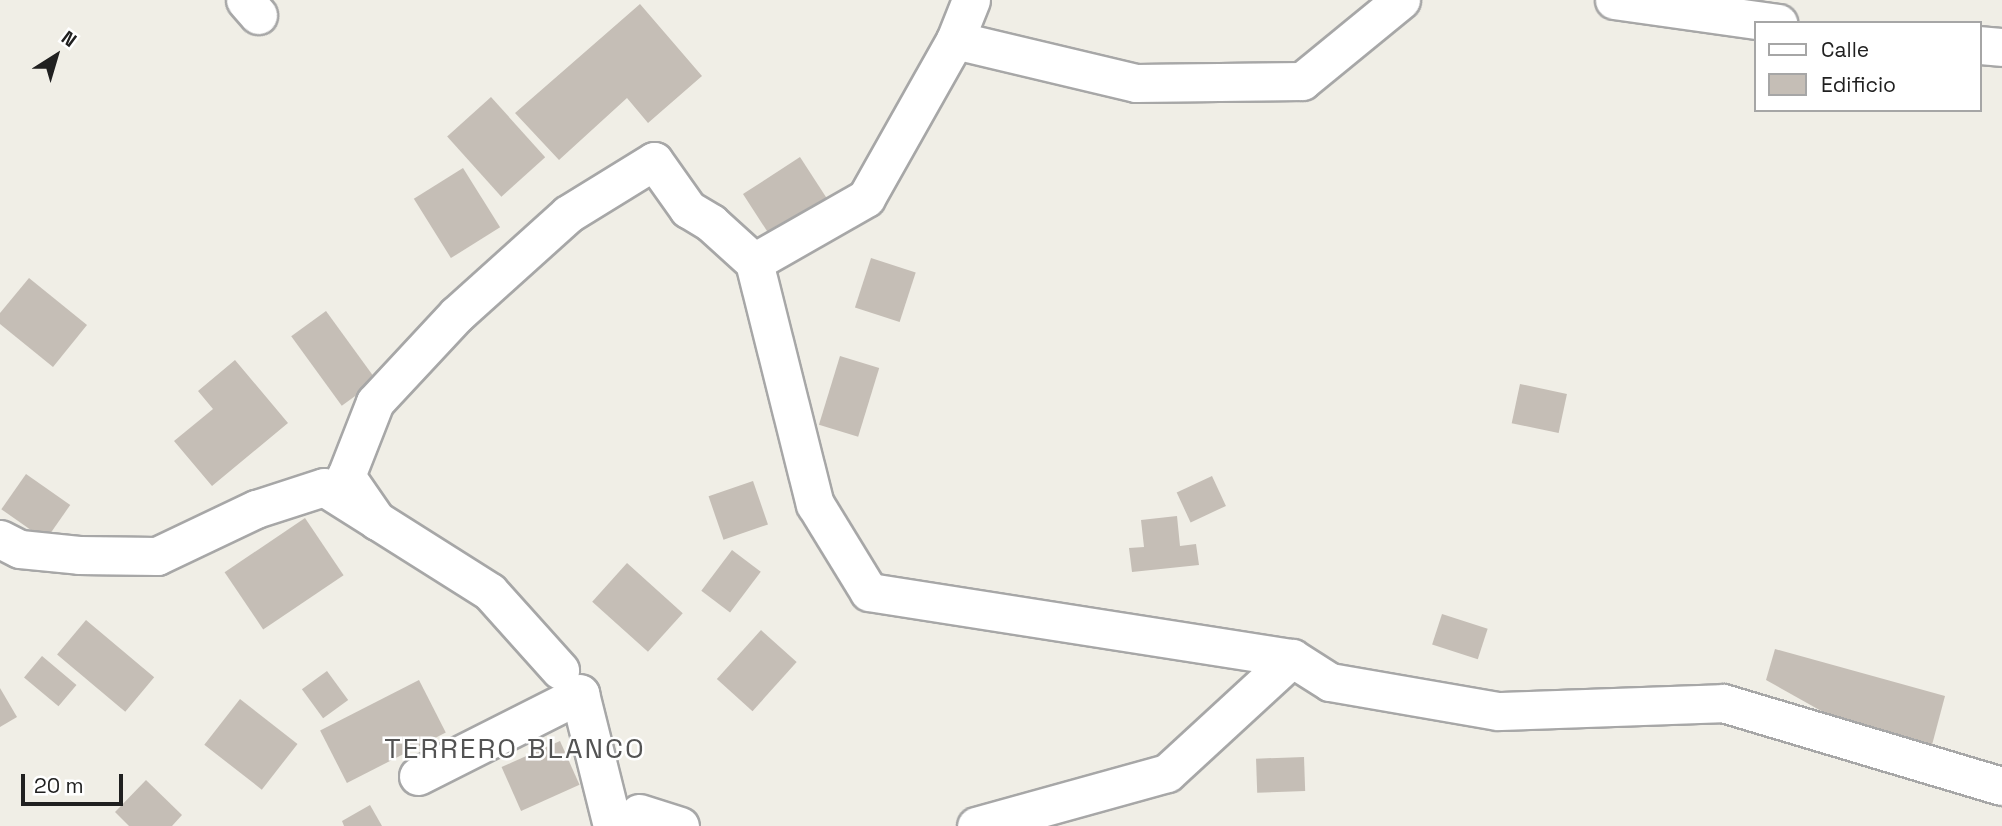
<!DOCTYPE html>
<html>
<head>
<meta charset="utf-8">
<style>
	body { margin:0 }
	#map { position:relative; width:2002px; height:826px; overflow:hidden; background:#f0eee6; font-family:"Space Grotesk",sans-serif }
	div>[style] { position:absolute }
	.building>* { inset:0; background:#c5beb6; transform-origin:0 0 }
	.roads { filter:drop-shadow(2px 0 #a7a7a7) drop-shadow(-2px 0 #a7a7a7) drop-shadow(0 2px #a7a7a7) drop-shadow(0 -2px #a7a7a7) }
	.minor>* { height:37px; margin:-18.5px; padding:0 18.5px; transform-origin:18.5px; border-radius:18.5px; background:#fff }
	.tertiary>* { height:38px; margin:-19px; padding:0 19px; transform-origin:19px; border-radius:19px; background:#fff }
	span { translate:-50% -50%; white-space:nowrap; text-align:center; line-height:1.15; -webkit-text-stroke:5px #fff; paint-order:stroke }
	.quarter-label { font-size:28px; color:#535353; letter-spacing:2px }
	.legend { position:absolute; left:1754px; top:21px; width:228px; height:91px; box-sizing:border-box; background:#fff; border:2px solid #a6a6a6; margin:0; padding:9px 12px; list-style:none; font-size:21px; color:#202020 }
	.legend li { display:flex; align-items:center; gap:14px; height:35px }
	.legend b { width:35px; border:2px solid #a6a6a6 }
	.north { position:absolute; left:21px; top:21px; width:70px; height:70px; -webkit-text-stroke:5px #fff; paint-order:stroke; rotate:37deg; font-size:19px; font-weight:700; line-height:28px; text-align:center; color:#202020 }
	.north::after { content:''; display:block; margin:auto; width:24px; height:32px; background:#202020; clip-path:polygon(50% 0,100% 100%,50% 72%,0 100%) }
	.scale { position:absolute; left:21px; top:774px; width:102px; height:32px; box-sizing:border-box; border:4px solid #202020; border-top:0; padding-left:9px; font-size:21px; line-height:24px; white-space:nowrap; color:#202020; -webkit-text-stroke:5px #fff; paint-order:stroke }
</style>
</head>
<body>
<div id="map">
	<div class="building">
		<div style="clip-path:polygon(640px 4px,702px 76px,648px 123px,627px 98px,559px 160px,515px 113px)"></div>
		<div style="left:491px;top:97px;width:81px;height:59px;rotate:48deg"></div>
		<div style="left:800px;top:157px;width:59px;height:68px;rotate:57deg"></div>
		<div style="left:463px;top:168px;width:70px;height:58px;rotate:58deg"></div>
		<div style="left:871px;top:258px;width:47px;height:52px;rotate:18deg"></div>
		<div style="clip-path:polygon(29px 278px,87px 325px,53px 367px,0 324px,0 313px)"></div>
		<div style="left:326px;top:311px;width:86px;height:43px;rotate:54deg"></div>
		<div style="left:840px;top:356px;width:41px;height:72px;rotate:17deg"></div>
		<div style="clip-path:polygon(235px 360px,288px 423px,212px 486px,174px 441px,213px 409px,198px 391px)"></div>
		<div style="left:1520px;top:384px;width:48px;height:40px;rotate:12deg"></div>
		<div style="left:26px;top:474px;width:54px;height:43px;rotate:35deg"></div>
		<div style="left:1212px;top:476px;width:33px;height:39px;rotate:65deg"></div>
		<div style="left:753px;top:481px;width:46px;height:47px;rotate:71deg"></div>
		<div style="clip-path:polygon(1177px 516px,1180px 546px,1196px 544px,1199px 565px,1132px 572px,1129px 548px,1144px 547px,1141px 520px)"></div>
		<div style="left:305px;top:518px;width:69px;height:97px;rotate:56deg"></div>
		<div style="left:732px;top:550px;width:36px;height:51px;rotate:37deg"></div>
		<div style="left:627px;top:563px;width:75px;height:52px;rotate:42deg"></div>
		<div style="left:1442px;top:614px;width:48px;height:32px;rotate:18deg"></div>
		<div style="left:86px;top:620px;width:89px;height:45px;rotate:40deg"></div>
		<div style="left:761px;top:630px;width:48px;height:66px;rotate:42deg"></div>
		<div style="clip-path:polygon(1775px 649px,1945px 696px,1932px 745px,1832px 717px,1766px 680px)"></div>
		<div style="left:42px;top:656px;width:45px;height:28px;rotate:40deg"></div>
		<div style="left:327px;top:671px;width:36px;height:31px;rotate:54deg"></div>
		<div style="left:419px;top:680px;width:59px;height:111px;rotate:63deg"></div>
		<div style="clip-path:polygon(0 688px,17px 717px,0 727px)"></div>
		<div style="left:240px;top:699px;width:73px;height:58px;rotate:38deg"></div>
		<div style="left:560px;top:741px;width:48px;height:64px;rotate:66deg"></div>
		<div style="left:1304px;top:757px;width:34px;height:48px;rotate:88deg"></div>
		<div style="clip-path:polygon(146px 780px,182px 815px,172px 826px,129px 826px,115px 812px)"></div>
		<div style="clip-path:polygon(370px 805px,382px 826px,344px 826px,342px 821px)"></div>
	</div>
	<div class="roads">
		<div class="minor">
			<div style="left:245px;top:0;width:20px;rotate:49deg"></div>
			<div style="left:1614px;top:0;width:166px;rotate:8deg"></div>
			<div style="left:955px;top:40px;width:186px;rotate:13.4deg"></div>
			<div style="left:1136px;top:83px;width:166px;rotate:-0.7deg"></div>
			<div style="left:1302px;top:81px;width:128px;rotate:-39.3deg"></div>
			<div style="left:1979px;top:45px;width:23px;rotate:5deg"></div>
			<div style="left:754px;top:262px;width:129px;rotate:-29.7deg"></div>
			<div style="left:866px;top:198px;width:181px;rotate:-60.6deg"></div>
			<div style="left:955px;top:40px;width:43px;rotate:-68.2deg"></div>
			<div style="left:377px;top:521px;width:55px;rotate:-124.6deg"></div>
			<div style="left:346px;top:476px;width:79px;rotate:-68.6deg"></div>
			<div style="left:375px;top:402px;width:120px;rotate:-47deg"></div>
			<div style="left:457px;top:314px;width:149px;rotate:-42deg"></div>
			<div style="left:568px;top:214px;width:101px;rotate:-31.6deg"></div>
			<div style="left:654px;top:161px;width:59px;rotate:54.7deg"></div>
			<div style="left:688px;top:209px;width:27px;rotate:31deg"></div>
			<div style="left:711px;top:223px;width:58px;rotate:42.2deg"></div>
			<div style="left:754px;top:262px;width:250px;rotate:75.9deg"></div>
			<div style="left:815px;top:504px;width:103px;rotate:58.5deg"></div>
			<div style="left:869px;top:592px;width:428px;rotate:8.9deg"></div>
			<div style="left:1292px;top:658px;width:45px;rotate:32.3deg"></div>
			<div style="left:1330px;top:682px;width:170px;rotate:9.8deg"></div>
			<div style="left:1498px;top:711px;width:225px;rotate:-2deg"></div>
			<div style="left:1723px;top:703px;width:291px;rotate:16.6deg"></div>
			<div style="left:0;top:539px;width:22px;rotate:27deg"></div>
			<div style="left:20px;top:549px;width:59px;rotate:5.8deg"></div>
			<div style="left:79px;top:555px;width:78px;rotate:0.7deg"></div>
			<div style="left:157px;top:556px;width:110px;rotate:-25.4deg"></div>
			<div style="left:256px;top:509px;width:71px;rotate:-17.9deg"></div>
			<div style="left:324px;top:487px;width:196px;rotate:32.3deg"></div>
			<div style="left:490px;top:592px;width:105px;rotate:48.1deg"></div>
			<div style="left:418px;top:776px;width:182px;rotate:-26.8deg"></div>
			<div style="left:639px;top:813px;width:43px;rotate:17.6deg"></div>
			<div style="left:976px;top:826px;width:198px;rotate:-15.5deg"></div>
			<div style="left:1167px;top:773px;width:170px;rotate:-42.6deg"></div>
		</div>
		<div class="tertiary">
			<div style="left:580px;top:694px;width:136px;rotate:76deg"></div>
		</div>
	</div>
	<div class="quarter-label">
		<span style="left:515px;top:748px">TERRERO BLANCO</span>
	</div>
	<ul class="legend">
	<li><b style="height:9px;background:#fff"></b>Calle</li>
	<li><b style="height:19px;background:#c5beb6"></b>Edificio</li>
	</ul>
	<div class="north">N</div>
	<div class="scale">20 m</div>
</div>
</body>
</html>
